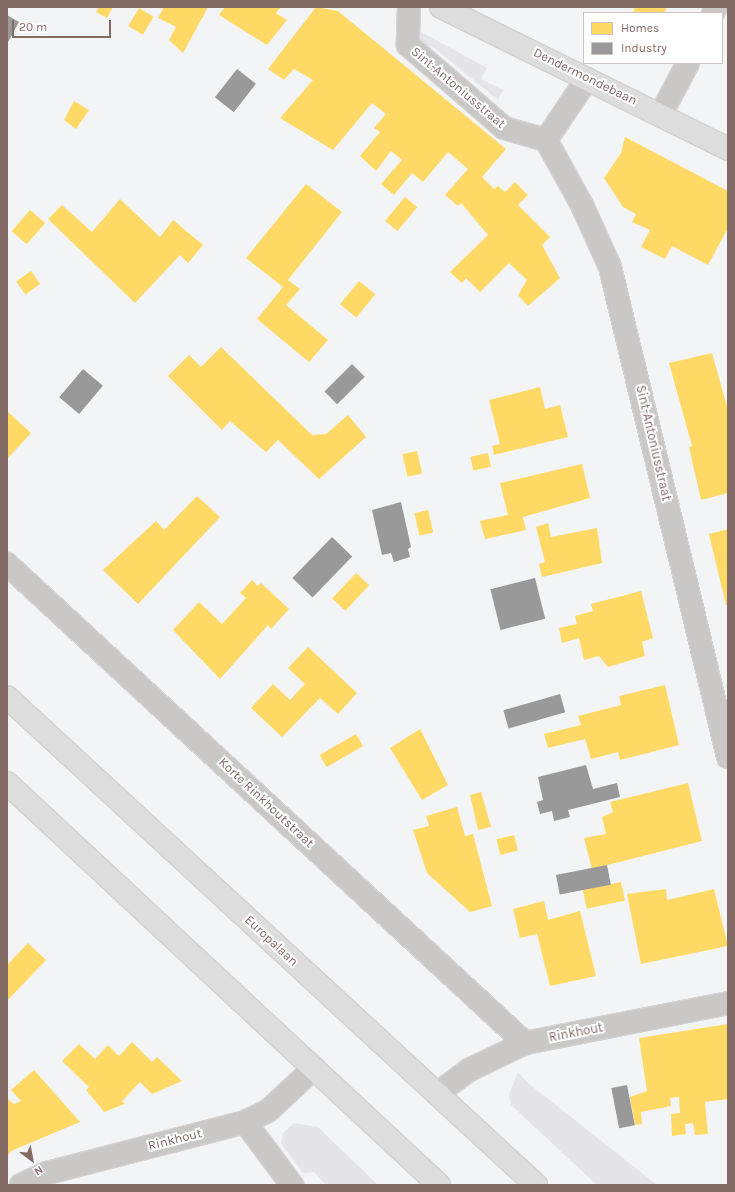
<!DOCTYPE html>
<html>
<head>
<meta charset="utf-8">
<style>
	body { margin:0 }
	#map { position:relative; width:735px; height:1192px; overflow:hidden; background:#f3f4f5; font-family:Karla,sans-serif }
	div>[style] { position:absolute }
	.green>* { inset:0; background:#e5e4e9 }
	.homes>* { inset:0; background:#ffd966; transform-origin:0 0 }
	.industry>* { inset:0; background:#999; transform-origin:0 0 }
	.roads { filter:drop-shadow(1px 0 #d3d1d1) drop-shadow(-1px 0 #d3d1d1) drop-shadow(0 1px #d3d1d1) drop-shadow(0 -1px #d3d1d1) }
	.street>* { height:22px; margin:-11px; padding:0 11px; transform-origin:11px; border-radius:11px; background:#c9c8c7 }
	.secondary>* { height:22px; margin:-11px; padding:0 11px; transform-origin:11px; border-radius:11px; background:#dedddd }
	.highway>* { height:22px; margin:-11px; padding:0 11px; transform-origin:11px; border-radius:11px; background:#dedddd }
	span { translate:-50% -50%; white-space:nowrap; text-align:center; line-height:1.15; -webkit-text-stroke:4px #fff; paint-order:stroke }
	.street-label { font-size:13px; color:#836a65 }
	.frame { position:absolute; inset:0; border:8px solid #836a65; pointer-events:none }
	.legend { position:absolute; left:583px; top:12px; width:140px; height:52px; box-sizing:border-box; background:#fff; border:1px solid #cdc3c1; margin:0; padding:5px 7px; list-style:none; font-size:12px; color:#836a65 }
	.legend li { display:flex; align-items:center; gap:8px; height:20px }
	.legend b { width:20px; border:1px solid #cdc3c1 }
	.north { position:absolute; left:12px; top:1140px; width:40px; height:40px; -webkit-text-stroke:3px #fff; paint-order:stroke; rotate:148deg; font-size:11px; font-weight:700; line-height:16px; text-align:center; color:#836a65 }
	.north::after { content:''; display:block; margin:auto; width:14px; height:18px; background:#836a65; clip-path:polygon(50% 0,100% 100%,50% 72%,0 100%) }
	.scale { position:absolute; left:12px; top:20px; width:99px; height:18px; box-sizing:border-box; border:2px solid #836a65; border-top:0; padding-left:5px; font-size:12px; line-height:14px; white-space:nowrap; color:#836a65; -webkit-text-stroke:3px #fff; paint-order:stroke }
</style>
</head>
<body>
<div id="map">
	<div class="green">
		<div style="clip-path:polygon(414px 28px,487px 68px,481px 79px,503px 90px,498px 100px,432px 46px,418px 47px)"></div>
		<div style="clip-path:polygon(518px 1072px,528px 1083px,657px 1185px,597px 1185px,511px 1105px,509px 1094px)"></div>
		<div style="clip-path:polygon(294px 1123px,318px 1127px,378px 1185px,326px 1185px,314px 1172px,303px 1173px,281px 1143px,283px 1133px)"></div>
	</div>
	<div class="homes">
		<div style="clip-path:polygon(99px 7px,113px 7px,107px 18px,96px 12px)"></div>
		<div style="clip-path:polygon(160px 7px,208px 7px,183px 53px,169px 40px,176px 27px,158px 18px,163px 9px)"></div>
		<div style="clip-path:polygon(225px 7px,281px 7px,276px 13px,287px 20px,267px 45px,219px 15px)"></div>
		<div style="clip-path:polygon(316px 7px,338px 11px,506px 149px,482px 177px,494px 189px,498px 186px,505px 192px,515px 182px,528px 195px,518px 205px,550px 237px,542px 245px,560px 278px,528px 306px,518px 295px,527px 280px,509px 263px,480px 292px,466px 278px,462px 283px,450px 272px,488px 235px,461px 203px,458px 206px,445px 195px,468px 169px,448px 152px,423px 182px,412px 173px,394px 195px,381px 184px,402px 160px,391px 151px,376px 171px,360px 156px,380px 132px,374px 128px,386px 114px,372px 103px,333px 150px,280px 118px,313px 80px,294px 69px,284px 80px,268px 69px)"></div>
		<div style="clip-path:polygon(631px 7px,667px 7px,664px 13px,632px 13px,635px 9px)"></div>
		<div style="left:139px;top:8px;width:17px;height:21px;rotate:31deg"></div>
		<div style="clip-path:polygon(74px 101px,89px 110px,76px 129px,64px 120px)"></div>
		<div style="clip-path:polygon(625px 137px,728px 191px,728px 228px,708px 265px,672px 246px,665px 259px,641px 247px,650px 230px,632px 222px,636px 214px,623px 207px,604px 178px,621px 153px)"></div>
		<div style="clip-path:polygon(306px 184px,342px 212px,288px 280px,300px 289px,286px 305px,328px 340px,309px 362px,257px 319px,283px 287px,246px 258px)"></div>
		<div style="left:405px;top:197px;width:16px;height:31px;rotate:40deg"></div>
		<div style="clip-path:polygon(120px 199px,160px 237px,173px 220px,203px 245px,188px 263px,180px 255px,135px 303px,48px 219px,62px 205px,92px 232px)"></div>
		<div style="left:30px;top:210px;width:20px;height:28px;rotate:41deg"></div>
		<div style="left:31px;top:271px;width:16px;height:18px;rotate:55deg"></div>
		<div style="left:359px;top:281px;width:21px;height:30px;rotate:39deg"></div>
		<div style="clip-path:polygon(221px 347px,312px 435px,326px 434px,348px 415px,366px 437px,319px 479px,278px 440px,266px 452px,230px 421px,222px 430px,168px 376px,189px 355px,201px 367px)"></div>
		<div style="clip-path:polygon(712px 353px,728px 410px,728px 493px,701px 500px,689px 447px,692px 446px,669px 363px)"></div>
		<div style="clip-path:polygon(540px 387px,545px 409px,560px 405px,568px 437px,494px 455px,492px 446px,500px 444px,489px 400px)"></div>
		<div style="clip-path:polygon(7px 411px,31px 433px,7px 459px)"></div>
		<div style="left:417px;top:451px;width:23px;height:15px;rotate:77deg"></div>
		<div style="left:488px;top:453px;width:14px;height:18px;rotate:78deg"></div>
		<div style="clip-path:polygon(582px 464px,590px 498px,523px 517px,526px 530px,485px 539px,480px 521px,508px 515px,500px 483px)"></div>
		<div style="clip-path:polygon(197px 496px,220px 517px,138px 604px,103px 570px,156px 521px,164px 530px)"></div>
		<div style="left:428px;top:510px;width:23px;height:14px;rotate:77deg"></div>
		<div style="clip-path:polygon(548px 523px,551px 537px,597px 528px,602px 563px,542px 577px,539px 564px,545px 562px,536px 527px)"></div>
		<div style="clip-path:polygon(728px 529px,728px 605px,726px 605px,709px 534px)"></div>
		<div style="left:356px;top:573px;width:18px;height:35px;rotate:43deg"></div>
		<div style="clip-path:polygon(252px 580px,258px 586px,261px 583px,289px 609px,271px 629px,268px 625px,220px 679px,173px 630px,199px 602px,222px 624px,246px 598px,240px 593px)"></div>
		<div style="clip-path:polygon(641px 591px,653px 638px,642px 642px,645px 656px,608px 667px,599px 656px,584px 660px,579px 638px,562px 643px,559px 628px,577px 624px,575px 616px,593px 611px,591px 604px)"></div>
		<div style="clip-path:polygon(308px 647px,357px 693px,338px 714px,320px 698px,282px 737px,251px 708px,273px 684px,290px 700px,305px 684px,288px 668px)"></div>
		<div style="clip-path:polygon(665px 685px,679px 745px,620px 760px,618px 752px,591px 759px,585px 739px,548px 748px,544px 734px,581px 725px,578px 716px,621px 705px,619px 696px)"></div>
		<div style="clip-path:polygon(420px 729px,448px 785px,422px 800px,390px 748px)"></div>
		<div style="left:356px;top:734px;width:14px;height:42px;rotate:60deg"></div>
		<div style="clip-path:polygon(688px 783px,702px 841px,592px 869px,584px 838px,606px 834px,602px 817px,613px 812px,610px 802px)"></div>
		<div style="clip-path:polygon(481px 792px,491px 827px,478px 830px,470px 795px)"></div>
		<div style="clip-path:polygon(457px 807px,465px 836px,473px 834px,492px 906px,470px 912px,427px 873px,413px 830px,429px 826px,426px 816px)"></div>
		<div style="left:514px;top:835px;width:16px;height:18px;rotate:76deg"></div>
		<div style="left:621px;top:882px;width:19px;height:39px;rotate:78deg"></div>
		<div style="clip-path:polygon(666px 889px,667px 900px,714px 889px,728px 946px,641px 964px,627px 894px)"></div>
		<div style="clip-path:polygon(544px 901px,548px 920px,580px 911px,596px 976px,550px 986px,537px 934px,520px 938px,513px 909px)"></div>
		<div style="clip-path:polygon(28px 943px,46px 960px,7px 1001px,7px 965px)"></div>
		<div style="clip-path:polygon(728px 1024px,728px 1099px,705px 1102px,708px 1134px,695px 1135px,693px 1123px,685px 1124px,686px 1134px,672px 1136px,671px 1114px,680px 1113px,679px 1097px,670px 1098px,671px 1106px,641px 1112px,642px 1124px,635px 1125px,630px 1097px,647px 1091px,639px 1038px)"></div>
		<div style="clip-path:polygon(132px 1042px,152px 1062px,157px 1057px,182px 1081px,152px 1094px,140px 1082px,122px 1101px,125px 1104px,104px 1112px,86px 1090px,89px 1087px,62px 1061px,79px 1044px,95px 1059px,108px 1045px,119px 1056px)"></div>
		<div style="clip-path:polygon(34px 1070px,80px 1122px,11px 1151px,7px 1157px,7px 1098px,14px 1104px,21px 1101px,11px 1090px)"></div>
	</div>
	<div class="industry">
		<div style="clip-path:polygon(7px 15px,19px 22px,7px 44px)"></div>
		<div style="left:237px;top:69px;width:24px;height:36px;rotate:38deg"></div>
		<div style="left:352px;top:364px;width:18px;height:39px;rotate:45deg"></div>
		<div style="left:83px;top:369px;width:26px;height:37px;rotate:40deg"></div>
		<div style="clip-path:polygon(401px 502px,411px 547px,408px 549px,410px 557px,394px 562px,391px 553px,382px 555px,372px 510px)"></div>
		<div style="left:332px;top:537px;width:28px;height:57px;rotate:44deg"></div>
		<div style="left:535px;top:578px;width:42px;height:46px;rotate:76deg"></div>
		<div style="left:560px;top:694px;width:19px;height:59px;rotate:74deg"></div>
		<div style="clip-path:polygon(586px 765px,593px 789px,617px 783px,620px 797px,568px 810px,570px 817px,554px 821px,552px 811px,540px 814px,537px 802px,543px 800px,538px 777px)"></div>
		<div style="left:607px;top:865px;width:20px;height:52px;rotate:79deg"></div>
		<div style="left:627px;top:1085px;width:41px;height:16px;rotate:79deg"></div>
	</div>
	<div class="roads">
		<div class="street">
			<div style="left:409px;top:7px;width:38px;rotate:92deg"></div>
			<div style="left:408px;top:45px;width:127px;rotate:40.8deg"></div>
			<div style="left:504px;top:128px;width:44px;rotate:15.9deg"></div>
			<div style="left:713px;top:13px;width:7px;rotate:-63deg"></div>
			<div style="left:587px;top:79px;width:73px;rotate:123.9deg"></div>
			<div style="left:546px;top:140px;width:74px;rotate:61deg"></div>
			<div style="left:582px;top:205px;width:68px;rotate:65.7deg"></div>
			<div style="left:610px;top:267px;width:504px;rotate:76.46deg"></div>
			<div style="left:661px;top:114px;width:58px;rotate:-62.1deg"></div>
			<div style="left:7px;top:564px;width:706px;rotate:42.76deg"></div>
			<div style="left:437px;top:1094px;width:40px;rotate:-37deg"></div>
			<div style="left:469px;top:1070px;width:62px;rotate:-25.7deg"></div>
			<div style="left:525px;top:1043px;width:207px;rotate:-11.1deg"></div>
			<div style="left:245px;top:1122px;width:79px;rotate:53.3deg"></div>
			<div style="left:21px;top:1185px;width:29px;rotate:-25deg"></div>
			<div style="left:47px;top:1173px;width:204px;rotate:-14.4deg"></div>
			<div style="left:245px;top:1122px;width:25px;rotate:-26deg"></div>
			<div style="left:268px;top:1111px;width:63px;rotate:-43.1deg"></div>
		</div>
		<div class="secondary">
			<div style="left:441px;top:7px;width:320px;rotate:26.3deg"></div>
		</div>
		<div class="highway">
			<div style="left:7px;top:697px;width:720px;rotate:42.69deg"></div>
			<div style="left:7px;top:783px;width:590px;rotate:42.94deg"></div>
		</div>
	</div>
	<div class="street-label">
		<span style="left:585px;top:77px;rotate:26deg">Dendermondebaan</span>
		<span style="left:458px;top:88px;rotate:40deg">Sint-Antoniusstraat</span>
		<span style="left:653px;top:443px;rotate:77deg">Sint-Antoniusstraat</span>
		<span style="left:266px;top:803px;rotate:43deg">Korte Rinkhoutstraat</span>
		<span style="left:271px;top:941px;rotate:43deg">Europalaan</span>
		<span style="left:576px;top:1033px;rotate:-11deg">Rinkhout</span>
		<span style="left:175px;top:1140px;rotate:-14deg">Rinkhout</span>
	</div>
	<div class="frame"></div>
	<ul class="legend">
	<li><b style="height:11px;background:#ffd966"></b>Homes</li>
	<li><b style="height:11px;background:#999"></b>Industry</li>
	</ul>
	<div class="north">N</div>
	<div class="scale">20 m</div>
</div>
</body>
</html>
